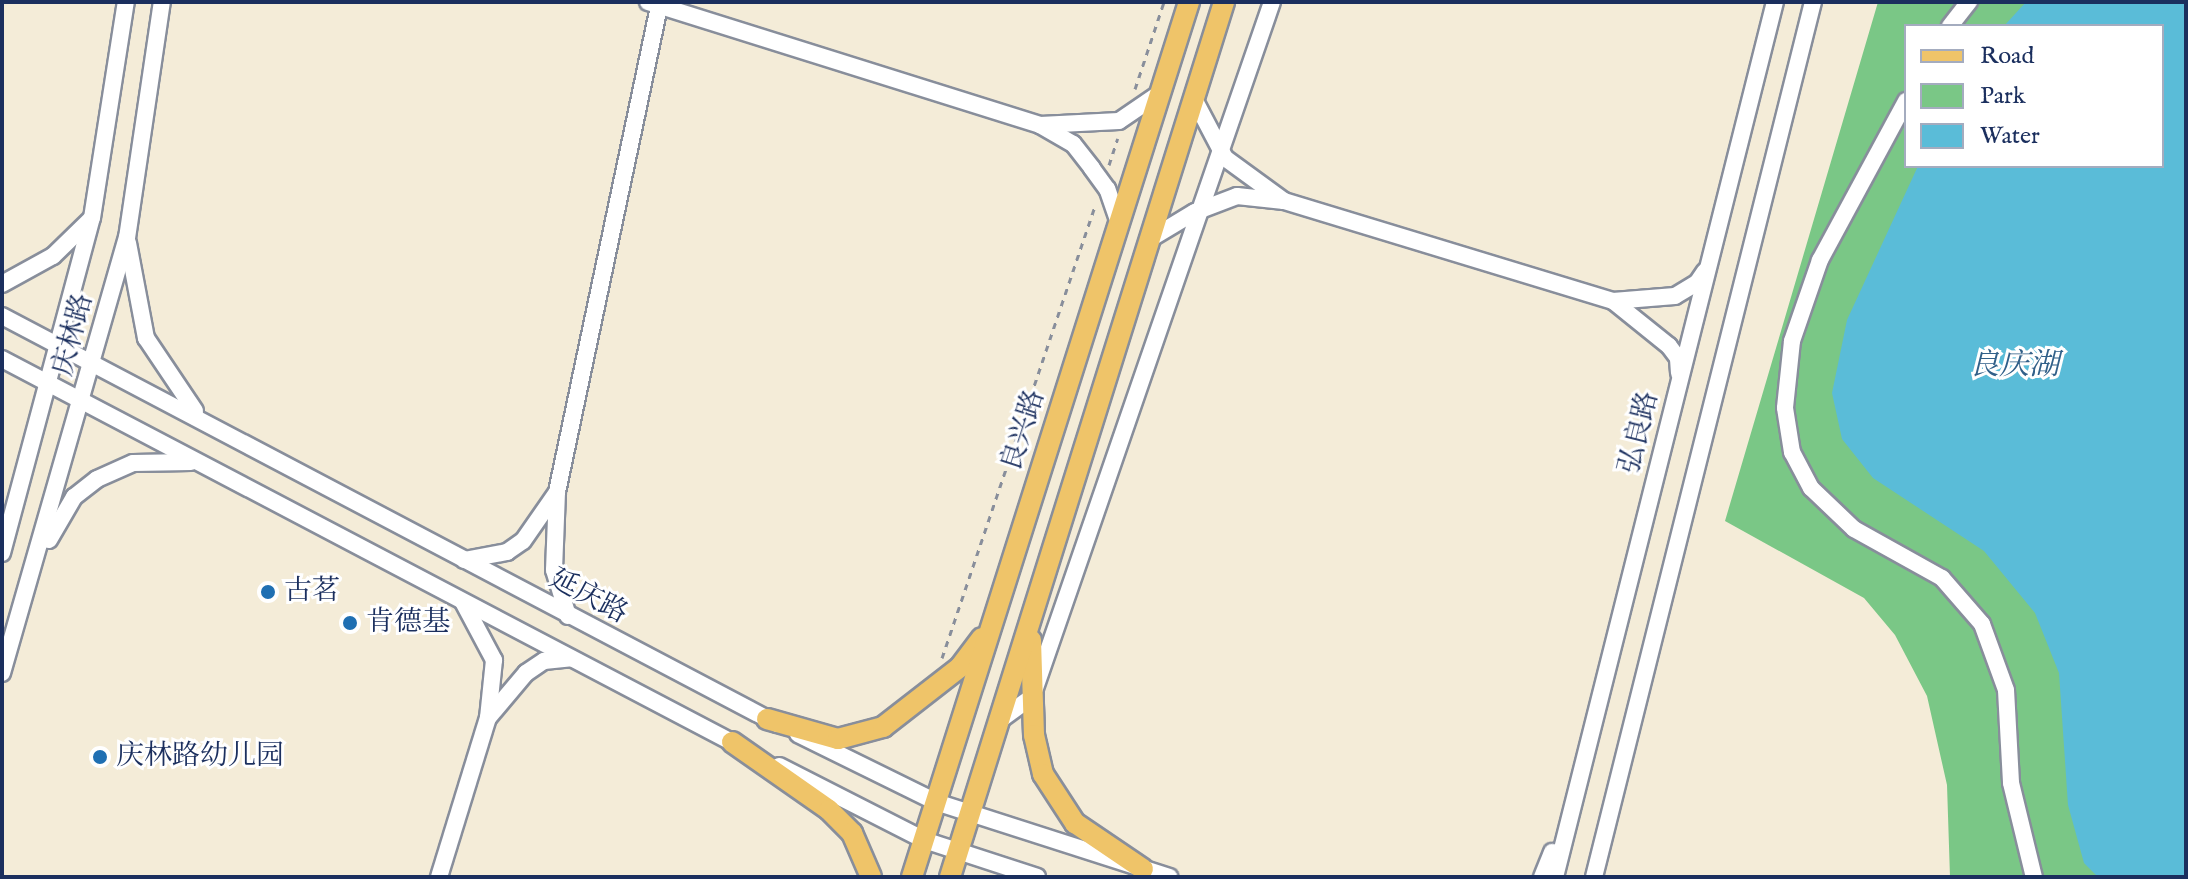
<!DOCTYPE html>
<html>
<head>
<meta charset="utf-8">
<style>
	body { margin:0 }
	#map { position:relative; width:2188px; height:879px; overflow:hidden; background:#f4ecd8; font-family:"IM FELL English","Noto Serif SC",serif }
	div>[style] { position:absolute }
	.green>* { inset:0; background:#7ac786 }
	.water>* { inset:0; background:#5abcd8 }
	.path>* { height:3px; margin-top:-1.5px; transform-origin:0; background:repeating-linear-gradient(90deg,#888e9b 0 6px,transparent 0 12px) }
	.roads { filter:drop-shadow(2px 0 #888e9b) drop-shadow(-2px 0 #888e9b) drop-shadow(0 2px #888e9b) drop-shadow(0 -2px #888e9b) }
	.minor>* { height:16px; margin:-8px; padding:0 8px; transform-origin:8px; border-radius:8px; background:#fff }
	.major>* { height:20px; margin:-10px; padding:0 10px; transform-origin:10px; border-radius:10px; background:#efc469 }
	.dots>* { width:22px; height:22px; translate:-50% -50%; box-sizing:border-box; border:4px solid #fff; border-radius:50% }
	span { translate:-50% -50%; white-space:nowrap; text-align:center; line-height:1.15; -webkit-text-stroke:6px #fff; paint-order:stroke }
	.street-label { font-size:28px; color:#1b2f5e }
	.poi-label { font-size:28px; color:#1b2f5e }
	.left { translate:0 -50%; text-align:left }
	.water-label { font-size:30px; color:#316089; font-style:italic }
	.frame { position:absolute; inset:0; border:4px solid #1b2f5e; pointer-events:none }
	.legend { position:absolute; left:1904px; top:24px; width:260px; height:144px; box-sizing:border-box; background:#fff; border:2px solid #a4acbf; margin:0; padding:10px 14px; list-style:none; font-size:24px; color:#1b2f5e }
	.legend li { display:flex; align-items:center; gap:16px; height:40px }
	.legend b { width:40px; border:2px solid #a4acbf }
</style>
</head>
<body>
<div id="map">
	<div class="green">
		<div style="clip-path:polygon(evenodd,1878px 2px,2186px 2px,2186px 877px,1950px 877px,1947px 785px,1927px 696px,1895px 635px,1864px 598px,1725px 521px,1878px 2px,1906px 26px,2162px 26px,2162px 166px,1906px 166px,1906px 26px)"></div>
	</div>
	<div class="water">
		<div style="clip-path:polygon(2026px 2px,2186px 2px,2186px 877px,2098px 877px,2084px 863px,2068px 805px,2059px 673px,2035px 613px,1984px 551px,1873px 478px,1842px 439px,1832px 393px,1847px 320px,1918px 166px,2162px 166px,2162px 26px,2004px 26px)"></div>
	</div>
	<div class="path">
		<div style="left:1135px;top:89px;width:92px;rotate:-71.6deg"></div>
		<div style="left:1109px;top:165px;width:28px;rotate:-72deg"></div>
		<div style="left:942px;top:658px;width:477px;rotate:-71.3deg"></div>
	</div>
	<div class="roads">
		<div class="minor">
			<div style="left:648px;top:2px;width:411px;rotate:17.4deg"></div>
			<div style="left:1950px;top:26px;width:31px;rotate:-52deg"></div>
			<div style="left:1906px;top:101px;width:181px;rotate:118.4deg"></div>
			<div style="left:1820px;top:260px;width:86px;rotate:109.1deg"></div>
			<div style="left:1792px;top:341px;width:67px;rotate:96deg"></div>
			<div style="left:1785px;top:408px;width:45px;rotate:81deg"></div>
			<div style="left:1792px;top:452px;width:41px;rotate:62.2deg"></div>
			<div style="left:1811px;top:488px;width:59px;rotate:43.6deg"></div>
			<div style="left:1854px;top:529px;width:101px;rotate:29.1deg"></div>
			<div style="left:1942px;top:578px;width:61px;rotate:49deg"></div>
			<div style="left:1982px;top:624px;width:70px;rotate:70deg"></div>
			<div style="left:2006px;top:690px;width:93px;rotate:86.9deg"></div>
			<div style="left:2011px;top:783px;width:97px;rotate:76.3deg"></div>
			<div style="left:1284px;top:201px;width:344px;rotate:16.9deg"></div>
			<div style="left:1119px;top:223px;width:36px;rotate:-109deg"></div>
			<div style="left:1107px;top:189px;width:26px;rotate:-126deg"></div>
			<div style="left:1092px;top:168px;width:31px;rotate:-128deg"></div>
			<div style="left:1073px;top:144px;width:38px;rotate:-150deg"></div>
			<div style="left:1040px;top:125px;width:79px;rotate:-2.9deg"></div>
			<div style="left:1119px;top:121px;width:50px;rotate:-34.3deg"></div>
			<div style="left:1150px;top:239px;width:52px;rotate:-31deg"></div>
			<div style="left:1195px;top:212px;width:45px;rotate:-20.9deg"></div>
			<div style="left:1237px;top:196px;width:47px;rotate:6.1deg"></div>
			<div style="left:1284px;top:201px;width:73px;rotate:-143.9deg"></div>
			<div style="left:1225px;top:158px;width:67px;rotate:-117.7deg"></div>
			<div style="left:128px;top:243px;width:97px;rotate:79.3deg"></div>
			<div style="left:146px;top:338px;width:88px;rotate:56.1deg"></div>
			<div style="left:2px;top:284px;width:58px;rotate:-28.8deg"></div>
			<div style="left:53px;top:256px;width:53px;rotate:-44.2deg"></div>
			<div style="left:2px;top:316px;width:876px;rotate:27.76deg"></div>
			<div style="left:2px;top:359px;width:835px;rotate:27.7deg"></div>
			<div style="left:1679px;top:373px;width:15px;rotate:-94deg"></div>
			<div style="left:1678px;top:358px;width:15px;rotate:-127deg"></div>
			<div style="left:1669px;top:346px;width:72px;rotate:-141.2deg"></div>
			<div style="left:1613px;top:301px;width:62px;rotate:-4.6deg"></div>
			<div style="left:1675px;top:296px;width:26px;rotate:-31deg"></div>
			<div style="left:1697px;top:283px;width:14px;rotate:-56deg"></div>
			<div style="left:557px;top:492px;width:501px;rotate:-78.13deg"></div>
			<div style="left:49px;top:540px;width:50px;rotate:-59.8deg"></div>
			<div style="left:74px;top:497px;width:29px;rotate:-38deg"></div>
			<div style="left:97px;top:479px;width:39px;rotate:-24deg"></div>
			<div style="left:133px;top:463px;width:58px;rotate:-1deg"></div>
			<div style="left:2px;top:553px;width:347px;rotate:-75deg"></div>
			<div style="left:92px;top:218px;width:219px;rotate:-81.1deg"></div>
			<div style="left:464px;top:560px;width:44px;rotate:-10.5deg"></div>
			<div style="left:507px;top:552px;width:19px;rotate:-35deg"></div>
			<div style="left:523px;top:541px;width:60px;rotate:-55.2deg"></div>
			<div style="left:557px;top:492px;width:78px;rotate:92.2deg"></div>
			<div style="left:554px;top:570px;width:48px;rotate:73.1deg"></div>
			<div style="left:463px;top:602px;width:66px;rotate:61.9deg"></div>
			<div style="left:494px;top:660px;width:58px;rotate:95.9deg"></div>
			<div style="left:488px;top:718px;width:59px;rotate:-49.8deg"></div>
			<div style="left:526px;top:673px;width:22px;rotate:-34deg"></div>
			<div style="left:544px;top:661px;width:27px;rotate:-6deg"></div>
			<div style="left:2px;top:673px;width:453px;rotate:-74deg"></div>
			<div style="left:127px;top:238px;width:239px;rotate:-81.6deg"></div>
			<div style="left:1000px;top:720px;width:39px;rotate:-36deg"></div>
			<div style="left:1032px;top:697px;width:735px;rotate:-70.95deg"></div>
			<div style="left:798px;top:734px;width:154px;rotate:26.2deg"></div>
			<div style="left:936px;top:802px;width:245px;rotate:17.8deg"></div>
			<div style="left:779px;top:766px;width:163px;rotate:27deg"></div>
			<div style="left:924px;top:840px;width:119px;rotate:18.1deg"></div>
			<div style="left:439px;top:877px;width:166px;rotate:-72.9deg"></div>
			<div style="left:1542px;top:877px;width:27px;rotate:-68deg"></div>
			<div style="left:1555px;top:877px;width:902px;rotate:-75.89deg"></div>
			<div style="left:1594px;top:877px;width:902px;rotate:-75.95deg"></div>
		</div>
		<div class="major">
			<div style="left:1031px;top:640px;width:95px;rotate:88.2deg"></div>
			<div style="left:1034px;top:735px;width:40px;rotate:77deg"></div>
			<div style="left:1043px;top:774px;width:59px;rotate:56.9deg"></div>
			<div style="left:1075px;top:823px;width:82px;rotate:34.1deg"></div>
			<div style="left:767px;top:719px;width:74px;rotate:15.7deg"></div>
			<div style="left:838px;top:739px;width:47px;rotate:-14.9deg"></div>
			<div style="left:883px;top:727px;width:98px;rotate:-37.9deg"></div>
			<div style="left:960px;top:667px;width:36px;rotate:-53deg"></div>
			<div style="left:732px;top:742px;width:118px;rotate:35deg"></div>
			<div style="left:829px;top:810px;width:33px;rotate:45deg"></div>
			<div style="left:852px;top:833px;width:48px;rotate:66.6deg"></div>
			<div style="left:912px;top:877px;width:918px;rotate:-72.43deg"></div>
			<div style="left:950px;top:877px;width:917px;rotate:-72.61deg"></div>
		</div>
	</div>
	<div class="dots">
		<div style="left:268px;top:592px;background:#1f6fb2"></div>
		<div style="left:350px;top:623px;background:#1f6fb2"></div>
		<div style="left:100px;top:757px;background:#1f6fb2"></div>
	</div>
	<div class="street-label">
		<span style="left:74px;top:335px;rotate:-75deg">庆林路</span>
		<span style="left:1024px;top:431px;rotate:-72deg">良兴路</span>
		<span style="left:1640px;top:433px;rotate:-76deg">弘良路</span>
		<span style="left:588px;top:597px;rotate:28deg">延庆路</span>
	</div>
	<div class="poi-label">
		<span class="left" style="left:284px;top:592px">古茗</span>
		<span class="left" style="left:366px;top:623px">肯德基</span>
		<span class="left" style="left:116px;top:757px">庆林路幼儿园</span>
	</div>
	<div class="water-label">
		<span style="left:2014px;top:366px">良庆湖</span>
	</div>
	<div class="frame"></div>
	<ul class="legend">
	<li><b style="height:10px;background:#efc469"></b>Road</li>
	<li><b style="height:22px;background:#7ac786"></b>Park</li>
	<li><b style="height:22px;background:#5abcd8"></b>Water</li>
	</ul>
</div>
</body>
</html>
